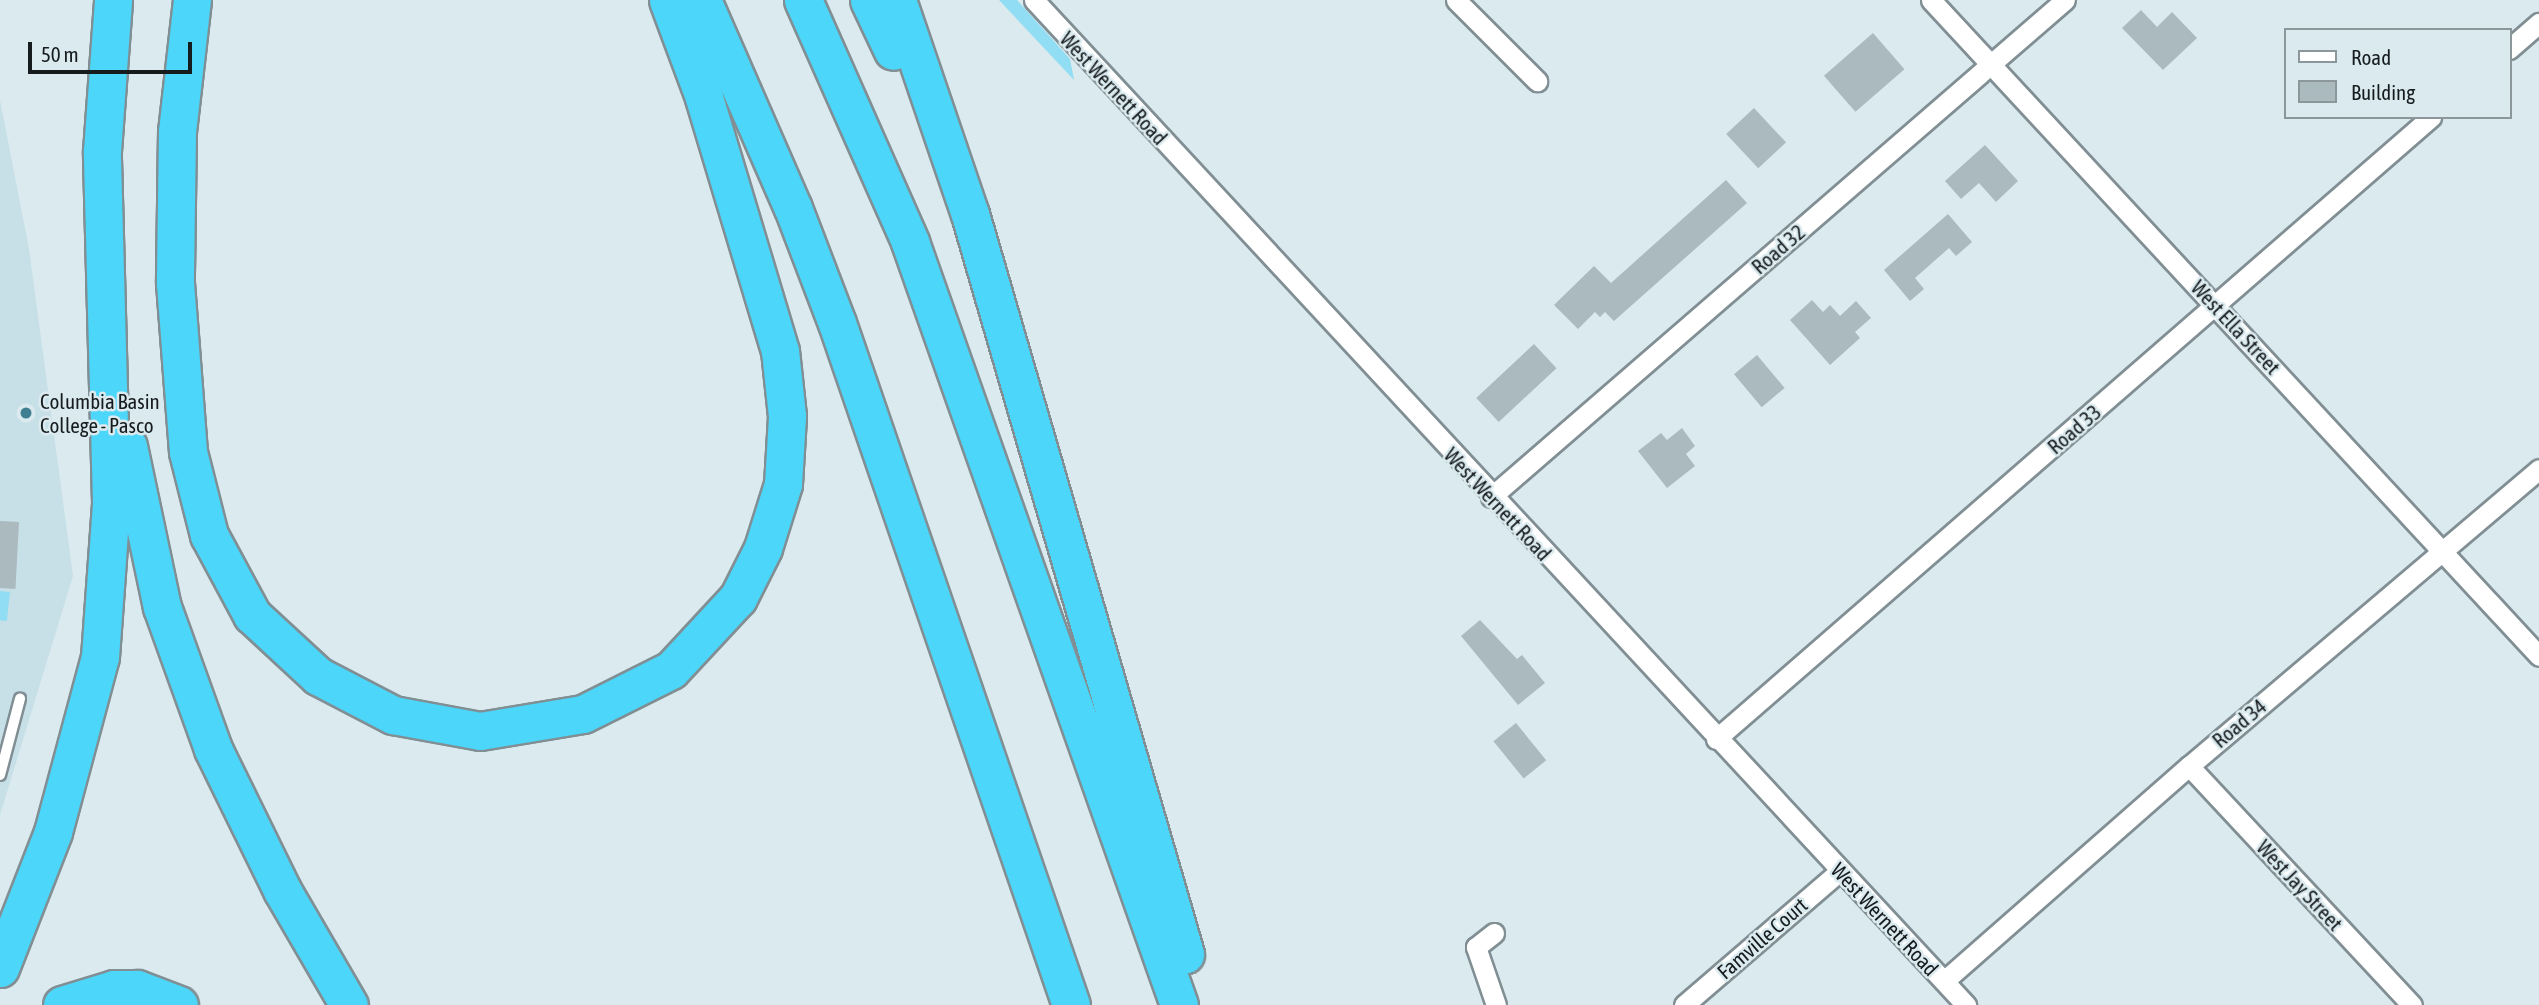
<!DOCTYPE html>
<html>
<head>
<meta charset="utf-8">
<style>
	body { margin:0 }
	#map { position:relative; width:2539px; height:1005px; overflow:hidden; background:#daeaef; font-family:"Asap Condensed",sans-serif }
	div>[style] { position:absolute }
	.built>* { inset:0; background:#c7dfe7 }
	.green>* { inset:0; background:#91ddf3; transform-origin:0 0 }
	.building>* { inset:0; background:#abbabf; transform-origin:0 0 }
	.roads { filter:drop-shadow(2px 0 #818f94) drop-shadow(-2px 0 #818f94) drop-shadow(0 2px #818f94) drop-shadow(0 -2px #818f94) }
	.service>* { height:10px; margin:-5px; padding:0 5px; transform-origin:5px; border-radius:5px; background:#fff }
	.minor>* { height:19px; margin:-9.5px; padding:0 9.5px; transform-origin:9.5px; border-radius:9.5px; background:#fff }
	.motorway>* { height:37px; margin:-18.5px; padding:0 18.5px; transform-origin:18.5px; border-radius:18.5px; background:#4bd6fa }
	.dots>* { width:19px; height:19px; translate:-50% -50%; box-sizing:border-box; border:4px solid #daeaef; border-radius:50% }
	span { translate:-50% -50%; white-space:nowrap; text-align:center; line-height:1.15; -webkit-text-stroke:5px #daeaef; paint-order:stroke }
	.street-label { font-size:21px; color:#161b1d }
	.poi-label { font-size:21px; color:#161b1d }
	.left { translate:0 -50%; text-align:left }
	.legend { position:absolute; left:2284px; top:28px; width:228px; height:91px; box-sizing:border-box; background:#daeaef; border:2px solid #8c979b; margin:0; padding:9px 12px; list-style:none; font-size:21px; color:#161b1d }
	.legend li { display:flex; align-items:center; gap:14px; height:35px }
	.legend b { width:35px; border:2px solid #8c979b }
	.scale { position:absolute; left:28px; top:42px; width:164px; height:32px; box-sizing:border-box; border:4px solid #161b1d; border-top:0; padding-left:9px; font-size:21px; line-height:24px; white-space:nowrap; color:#161b1d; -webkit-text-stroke:5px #daeaef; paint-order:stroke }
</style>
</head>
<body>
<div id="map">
	<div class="built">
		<div style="clip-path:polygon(0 100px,29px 249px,73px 576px,0 815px)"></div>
	</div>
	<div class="green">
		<div style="clip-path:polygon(999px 0,1017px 0,1070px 59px,1074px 80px)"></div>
		<div style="left:0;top:591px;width:10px;height:29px;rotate:6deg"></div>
	</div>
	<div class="building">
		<div style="clip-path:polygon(2141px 10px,2157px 27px,2172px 12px,2197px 38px,2163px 70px,2122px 28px)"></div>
		<div style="left:1873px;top:33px;width:48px;height:65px;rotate:49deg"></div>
		<div style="left:1754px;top:108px;width:47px;height:38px;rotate:47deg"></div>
		<div style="clip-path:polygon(1985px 145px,2018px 181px,1996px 202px,1979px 183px,1961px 199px,1945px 181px)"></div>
		<div style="clip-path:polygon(1726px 180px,1747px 203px,1614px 321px,1605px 312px,1600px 317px,1595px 312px,1578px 329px,1554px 305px,1594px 266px,1611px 283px)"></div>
		<div style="clip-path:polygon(1948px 214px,1972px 242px,1956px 256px,1949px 248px,1915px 278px,1924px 289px,1910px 301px,1884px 270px)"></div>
		<div style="clip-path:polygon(1812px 300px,1823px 312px,1830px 305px,1840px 316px,1856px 301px,1871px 318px,1855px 332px,1860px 338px,1830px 365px,1790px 320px)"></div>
		<div style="left:1534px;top:344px;width:33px;height:79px;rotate:47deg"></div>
		<div style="left:1757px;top:355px;width:43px;height:30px;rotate:50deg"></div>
		<div style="clip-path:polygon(1682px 428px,1695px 446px,1686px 454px,1695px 466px,1667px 488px,1638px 451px,1661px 433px,1667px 440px)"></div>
		<div style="left:0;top:521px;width:19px;height:67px;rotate:3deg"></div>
		<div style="clip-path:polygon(1480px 620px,1517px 659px,1522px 655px,1545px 683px,1518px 705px,1461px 636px)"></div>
		<div style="left:1516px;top:723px;width:48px;height:29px;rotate:51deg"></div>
	</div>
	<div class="roads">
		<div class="service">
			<div style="left:0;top:775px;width:79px;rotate:-75.3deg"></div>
		</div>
		<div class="minor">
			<div style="left:1034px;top:0;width:1371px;rotate:47.16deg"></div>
			<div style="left:1456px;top:0;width:115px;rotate:45deg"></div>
			<div style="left:1931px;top:0;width:894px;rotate:47.17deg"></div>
			<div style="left:2509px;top:49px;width:40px;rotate:-41deg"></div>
			<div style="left:1491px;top:497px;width:759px;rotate:-40.89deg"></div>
			<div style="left:1716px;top:739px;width:948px;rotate:-41.02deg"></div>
			<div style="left:2189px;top:766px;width:327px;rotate:47deg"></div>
			<div style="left:1494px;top:933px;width:23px;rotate:142deg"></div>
			<div style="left:1476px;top:947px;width:61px;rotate:71deg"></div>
			<div style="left:1944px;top:981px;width:326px;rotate:-41.3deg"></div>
			<div style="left:2189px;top:766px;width:459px;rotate:-40.3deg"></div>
			<div style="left:1684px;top:1005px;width:206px;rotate:-40.7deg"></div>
		</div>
		<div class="motorway">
			<div style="left:192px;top:0;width:132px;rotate:96.5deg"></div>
			<div style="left:177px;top:131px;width:152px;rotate:90.8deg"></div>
			<div style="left:175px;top:283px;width:169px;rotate:85.6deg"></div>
			<div style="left:188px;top:452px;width:86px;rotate:75.8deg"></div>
			<div style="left:209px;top:535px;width:91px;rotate:61.7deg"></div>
			<div style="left:252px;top:615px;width:90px;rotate:42.7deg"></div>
			<div style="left:318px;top:676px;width:85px;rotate:27.5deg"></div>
			<div style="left:393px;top:715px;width:88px;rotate:10.4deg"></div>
			<div style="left:480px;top:731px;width:104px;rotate:-9.4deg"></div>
			<div style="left:583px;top:714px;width:98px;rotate:-26.6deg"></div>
			<div style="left:671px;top:670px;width:98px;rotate:-47.1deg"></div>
			<div style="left:738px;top:598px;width:56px;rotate:-63.4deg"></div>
			<div style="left:763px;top:548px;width:67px;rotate:-72.6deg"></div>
			<div style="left:783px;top:484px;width:68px;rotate:-86.6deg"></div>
			<div style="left:787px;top:416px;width:65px;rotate:-96.1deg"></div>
			<div style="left:780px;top:351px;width:265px;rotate:-106.7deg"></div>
			<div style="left:704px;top:97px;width:103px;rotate:-110.4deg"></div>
			<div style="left:702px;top:0;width:227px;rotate:66.4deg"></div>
			<div style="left:793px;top:208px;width:123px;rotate:69.1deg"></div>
			<div style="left:837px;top:323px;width:721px;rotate:71.06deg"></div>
			<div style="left:803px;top:0;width:265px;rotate:66.1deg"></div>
			<div style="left:910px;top:242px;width:809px;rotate:70.58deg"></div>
			<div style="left:869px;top:0;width:56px;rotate:64.8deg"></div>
			<div style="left:897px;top:0;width:226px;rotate:71.2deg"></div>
			<div style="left:970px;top:214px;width:771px;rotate:73.8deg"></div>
			<div style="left:128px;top:446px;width:165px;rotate:78.1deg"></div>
			<div style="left:162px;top:607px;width:151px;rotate:70.2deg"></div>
			<div style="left:213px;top:749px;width:157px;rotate:63.9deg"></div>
			<div style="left:282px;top:890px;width:133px;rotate:59.8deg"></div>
			<div style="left:0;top:968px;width:146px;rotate:-68.7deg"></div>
			<div style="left:53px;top:832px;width:181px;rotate:-75deg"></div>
			<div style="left:100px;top:657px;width:155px;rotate:-85.9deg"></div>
			<div style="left:111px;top:502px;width:351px;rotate:-91.5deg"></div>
			<div style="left:102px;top:151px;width:151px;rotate:-85.8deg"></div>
			<div style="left:62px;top:1005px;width:54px;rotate:-17.1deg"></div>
			<div style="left:114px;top:989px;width:23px"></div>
			<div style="left:137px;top:989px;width:45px;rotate:20.9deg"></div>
		</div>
	</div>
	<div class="dots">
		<div style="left:26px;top:413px;background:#3e8092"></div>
	</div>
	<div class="street-label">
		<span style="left:1114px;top:88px;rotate:47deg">West Wernett Road</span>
		<span style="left:1778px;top:249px;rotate:-41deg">Road 32</span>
		<span style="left:2236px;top:327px;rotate:47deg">West Ella Street</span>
		<span style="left:2074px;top:429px;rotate:-41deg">Road 33</span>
		<span style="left:1498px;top:504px;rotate:47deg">West Wernett Road</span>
		<span style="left:2239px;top:723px;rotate:-40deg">Road 34</span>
		<span style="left:2300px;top:885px;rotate:47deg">West Jay Street</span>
		<span style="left:1885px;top:919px;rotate:47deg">West Wernett Road</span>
		<span style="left:1762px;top:938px;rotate:-41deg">Famville Court</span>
	</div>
	<div class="poi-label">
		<span class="left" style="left:40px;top:413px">Columbia Basin<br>College - Pasco</span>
	</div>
	<ul class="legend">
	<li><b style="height:9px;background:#fff"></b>Road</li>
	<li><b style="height:19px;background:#abbabf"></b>Building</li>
	</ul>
	<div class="scale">50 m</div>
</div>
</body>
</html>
